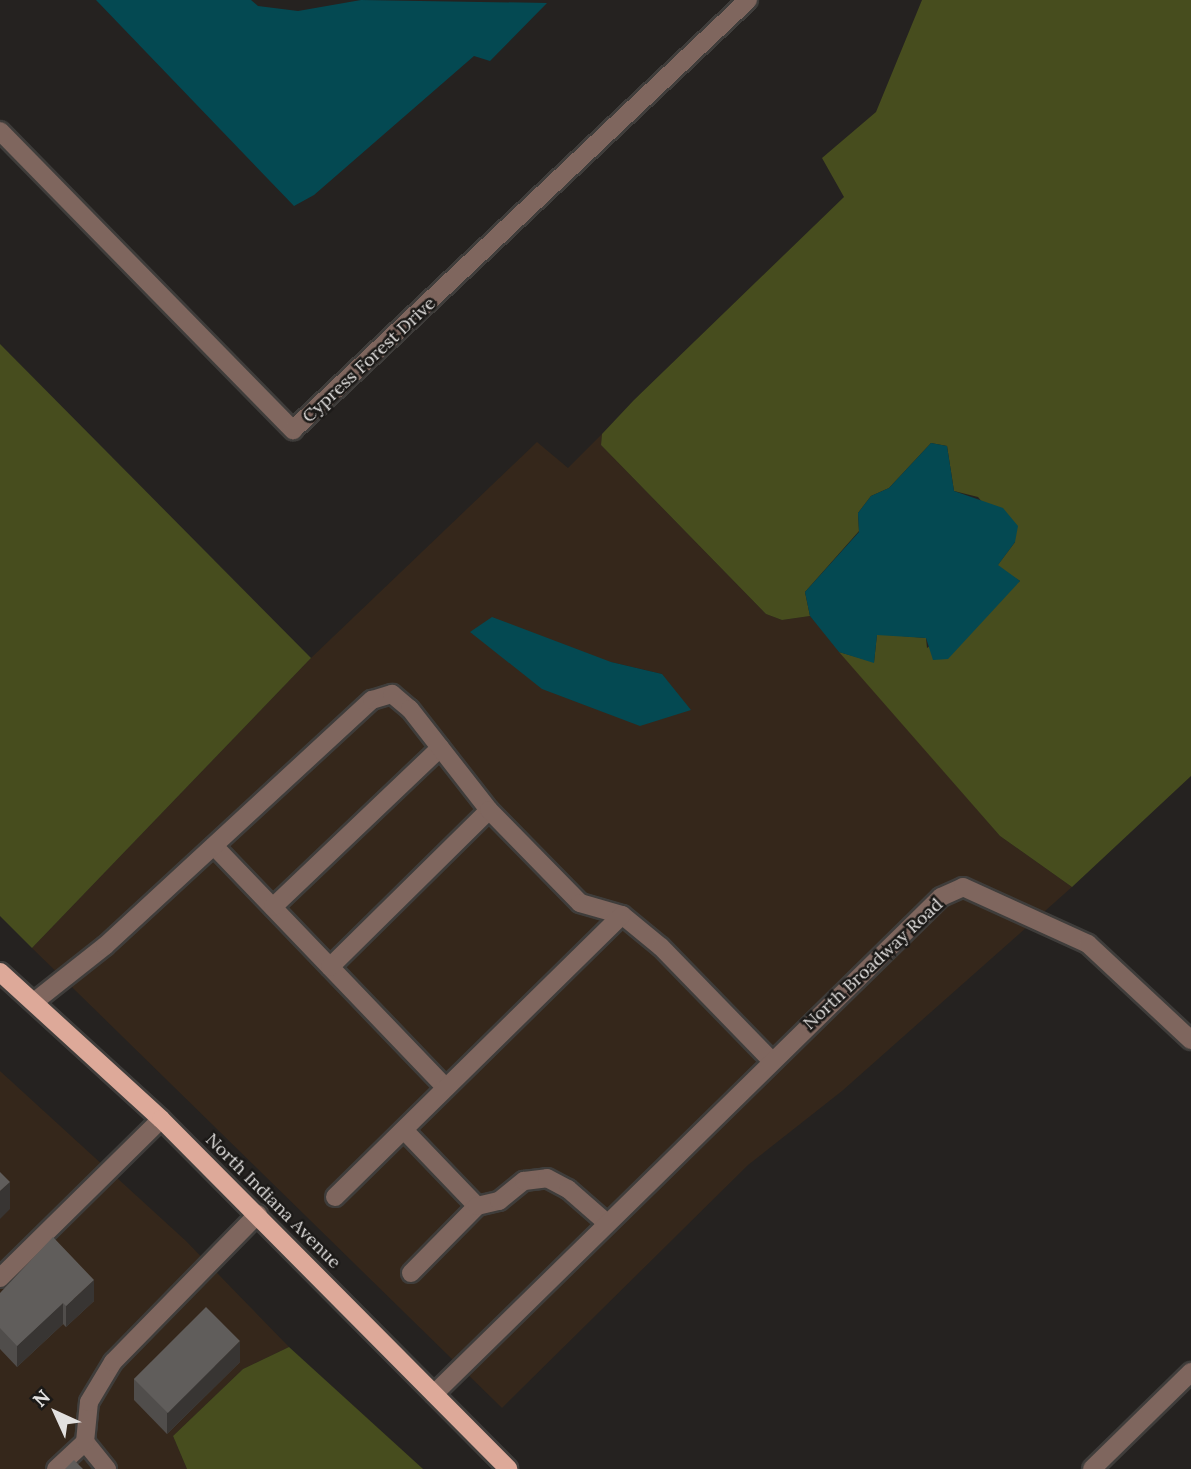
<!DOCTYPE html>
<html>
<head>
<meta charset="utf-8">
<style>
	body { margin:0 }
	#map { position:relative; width:1191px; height:1469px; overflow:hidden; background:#252220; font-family:Lora,serif }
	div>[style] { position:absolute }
	.commercial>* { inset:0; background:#35271b }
	.green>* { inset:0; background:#474d1e }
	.water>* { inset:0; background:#044952 }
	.roads { filter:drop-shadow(2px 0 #3f3d3b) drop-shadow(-2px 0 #3f3d3b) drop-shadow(0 2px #3f3d3b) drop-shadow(0 -2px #3f3d3b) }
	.minor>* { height:18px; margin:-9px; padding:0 9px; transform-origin:9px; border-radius:9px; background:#7f665e }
	.major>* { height:18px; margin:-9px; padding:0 9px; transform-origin:9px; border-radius:9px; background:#dda999 }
	.wall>* { inset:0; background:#504d4b }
	.shaded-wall>* { inset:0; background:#383533 }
	.building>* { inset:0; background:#605d5b; transform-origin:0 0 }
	span { translate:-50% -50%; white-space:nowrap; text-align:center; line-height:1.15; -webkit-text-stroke:5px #1b1917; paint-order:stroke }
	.street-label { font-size:18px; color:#e2e0df }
	.north { position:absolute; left:21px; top:1378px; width:70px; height:70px; -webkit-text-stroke:5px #1b1917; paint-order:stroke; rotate:315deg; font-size:19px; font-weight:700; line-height:28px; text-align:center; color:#e2e0df }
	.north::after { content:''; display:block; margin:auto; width:24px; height:32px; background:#e2e0df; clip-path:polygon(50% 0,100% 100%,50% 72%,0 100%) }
</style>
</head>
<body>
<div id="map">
	<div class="commercial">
		<div style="clip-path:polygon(evenodd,602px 434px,601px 445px,766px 614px,782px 620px,810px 616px,1000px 836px,1072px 887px,842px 1091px,748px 1165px,502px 1408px,32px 948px,311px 658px,537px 442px,568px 468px,602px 434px,611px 662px,662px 674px,640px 726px,611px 662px)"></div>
		<div style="clip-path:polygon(0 1071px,186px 1241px,289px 1347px,243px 1369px,173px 1436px,187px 1469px,0 1469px)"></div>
	</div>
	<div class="green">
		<div style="clip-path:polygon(922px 0,1191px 0,1191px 776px,1072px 887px,1000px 836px,839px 652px,874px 662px,877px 634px,926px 638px,927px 648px,1020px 581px,997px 566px,1015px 542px,978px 497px,954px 491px,947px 446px,931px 443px,889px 488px,871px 496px,858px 513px,859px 531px,805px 592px,810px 616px,782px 620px,766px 614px,601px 445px,602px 434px,634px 400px,844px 197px,822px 158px,876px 112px)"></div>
		<div style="clip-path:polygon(0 344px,311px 658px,32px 948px,0 916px)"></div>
		<div style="clip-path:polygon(289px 1347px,423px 1469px,187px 1469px,173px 1436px,243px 1369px)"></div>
	</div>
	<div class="water">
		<div style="clip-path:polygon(96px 0,251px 0,258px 6px,298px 11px,361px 0,547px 3px,490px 61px,474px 56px,314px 195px,294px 206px)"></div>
		<div style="clip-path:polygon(931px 443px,947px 446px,954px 491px,1003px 508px,1018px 526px,1015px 542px,998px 565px,1020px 581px,948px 659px,933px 660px,926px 638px,877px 635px,874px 663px,839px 652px,810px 616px,805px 592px,859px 532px,858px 513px,871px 496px,889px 488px)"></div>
		<div style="clip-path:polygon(492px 617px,611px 662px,662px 674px,691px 710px,640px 726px,542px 689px,470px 632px)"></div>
	</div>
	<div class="roads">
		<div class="minor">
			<div style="left:0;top:131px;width:419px;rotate:45.6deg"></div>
			<div style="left:293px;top:430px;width:626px;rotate:-43.38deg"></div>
			<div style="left:214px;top:846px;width:335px;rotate:46.2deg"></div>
			<div style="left:273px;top:907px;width:231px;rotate:-43.6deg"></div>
			<div style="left:330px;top:967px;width:223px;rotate:-44.6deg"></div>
			<div style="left:34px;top:1002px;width:90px;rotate:-38.3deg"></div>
			<div style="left:105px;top:946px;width:363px;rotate:-42.7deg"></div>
			<div style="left:372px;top:700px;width:21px;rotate:-17deg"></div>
			<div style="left:392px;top:694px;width:23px;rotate:40deg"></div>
			<div style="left:410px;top:709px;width:128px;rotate:52deg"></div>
			<div style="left:489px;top:810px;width:130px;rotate:45.6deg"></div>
			<div style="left:580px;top:903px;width:44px;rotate:15.9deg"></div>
			<div style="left:622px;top:915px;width:50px;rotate:39.4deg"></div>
			<div style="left:661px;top:947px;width:158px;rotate:45.8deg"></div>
			<div style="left:404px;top:1130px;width:105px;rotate:46.2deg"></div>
			<div style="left:335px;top:1197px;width:402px;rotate:-44.5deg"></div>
			<div style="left:411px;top:1273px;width:94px;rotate:-45.4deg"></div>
			<div style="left:477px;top:1206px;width:23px;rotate:-13deg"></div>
			<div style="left:499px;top:1201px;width:32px;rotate:-39deg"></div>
			<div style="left:524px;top:1181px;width:23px;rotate:-7deg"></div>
			<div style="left:547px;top:1178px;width:24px;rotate:28deg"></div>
			<div style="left:568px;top:1189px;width:52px;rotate:41.1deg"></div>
			<div style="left:0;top:1278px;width:226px;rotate:-44.6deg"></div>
			<div style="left:434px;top:1394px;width:710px;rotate:-44.43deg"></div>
			<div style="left:941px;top:897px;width:24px;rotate:-24deg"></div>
			<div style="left:963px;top:887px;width:137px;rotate:24.5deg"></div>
			<div style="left:1088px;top:944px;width:141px;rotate:43deg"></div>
			<div style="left:85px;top:1442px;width:35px;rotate:51deg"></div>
			<div style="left:56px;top:1469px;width:40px;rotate:-43deg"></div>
			<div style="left:85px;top:1442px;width:40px;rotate:-84.3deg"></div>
			<div style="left:89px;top:1402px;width:47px;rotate:-59deg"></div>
			<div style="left:113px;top:1362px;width:207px;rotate:-45.6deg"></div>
			<div style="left:1092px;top:1469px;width:139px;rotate:-44.4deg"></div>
		</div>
		<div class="major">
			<div style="left:0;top:972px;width:218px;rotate:42.4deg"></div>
			<div style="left:161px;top:1119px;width:493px;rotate:45.2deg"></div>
		</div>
	</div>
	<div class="wall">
		<div style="clip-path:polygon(0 1293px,94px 1301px,66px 1327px,63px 1324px,17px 1367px,0 1349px)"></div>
		<div style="clip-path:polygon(240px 1362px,167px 1434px,134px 1400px,134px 1379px)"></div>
	</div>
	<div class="shaded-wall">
		<div style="clip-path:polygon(10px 1182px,10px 1209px,0 1219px,0 1191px)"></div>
		<div style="clip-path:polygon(94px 1280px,94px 1301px,66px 1327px,66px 1306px)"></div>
		<div style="clip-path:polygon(63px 1303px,63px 1324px,17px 1367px,17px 1346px)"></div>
		<div style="clip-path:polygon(240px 1341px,240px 1362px,167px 1434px,167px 1413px)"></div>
	</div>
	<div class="building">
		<div style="clip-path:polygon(0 1172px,10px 1182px,0 1191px)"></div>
		<div style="clip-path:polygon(53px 1237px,94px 1280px,66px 1306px,63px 1303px,17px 1346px,0 1328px,0 1293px)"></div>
		<div style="left:206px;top:1307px;width:48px;height:102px;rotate:45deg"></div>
		<div style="clip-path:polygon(74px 1460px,83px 1469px,65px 1469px)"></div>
	</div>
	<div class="street-label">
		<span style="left:369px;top:360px;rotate:-43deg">Cypress Forest Drive</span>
		<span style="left:873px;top:964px;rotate:-43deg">North Broadway Road</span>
		<span style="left:273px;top:1201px;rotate:45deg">North Indiana Avenue</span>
	</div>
	<div class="north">N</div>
</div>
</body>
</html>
